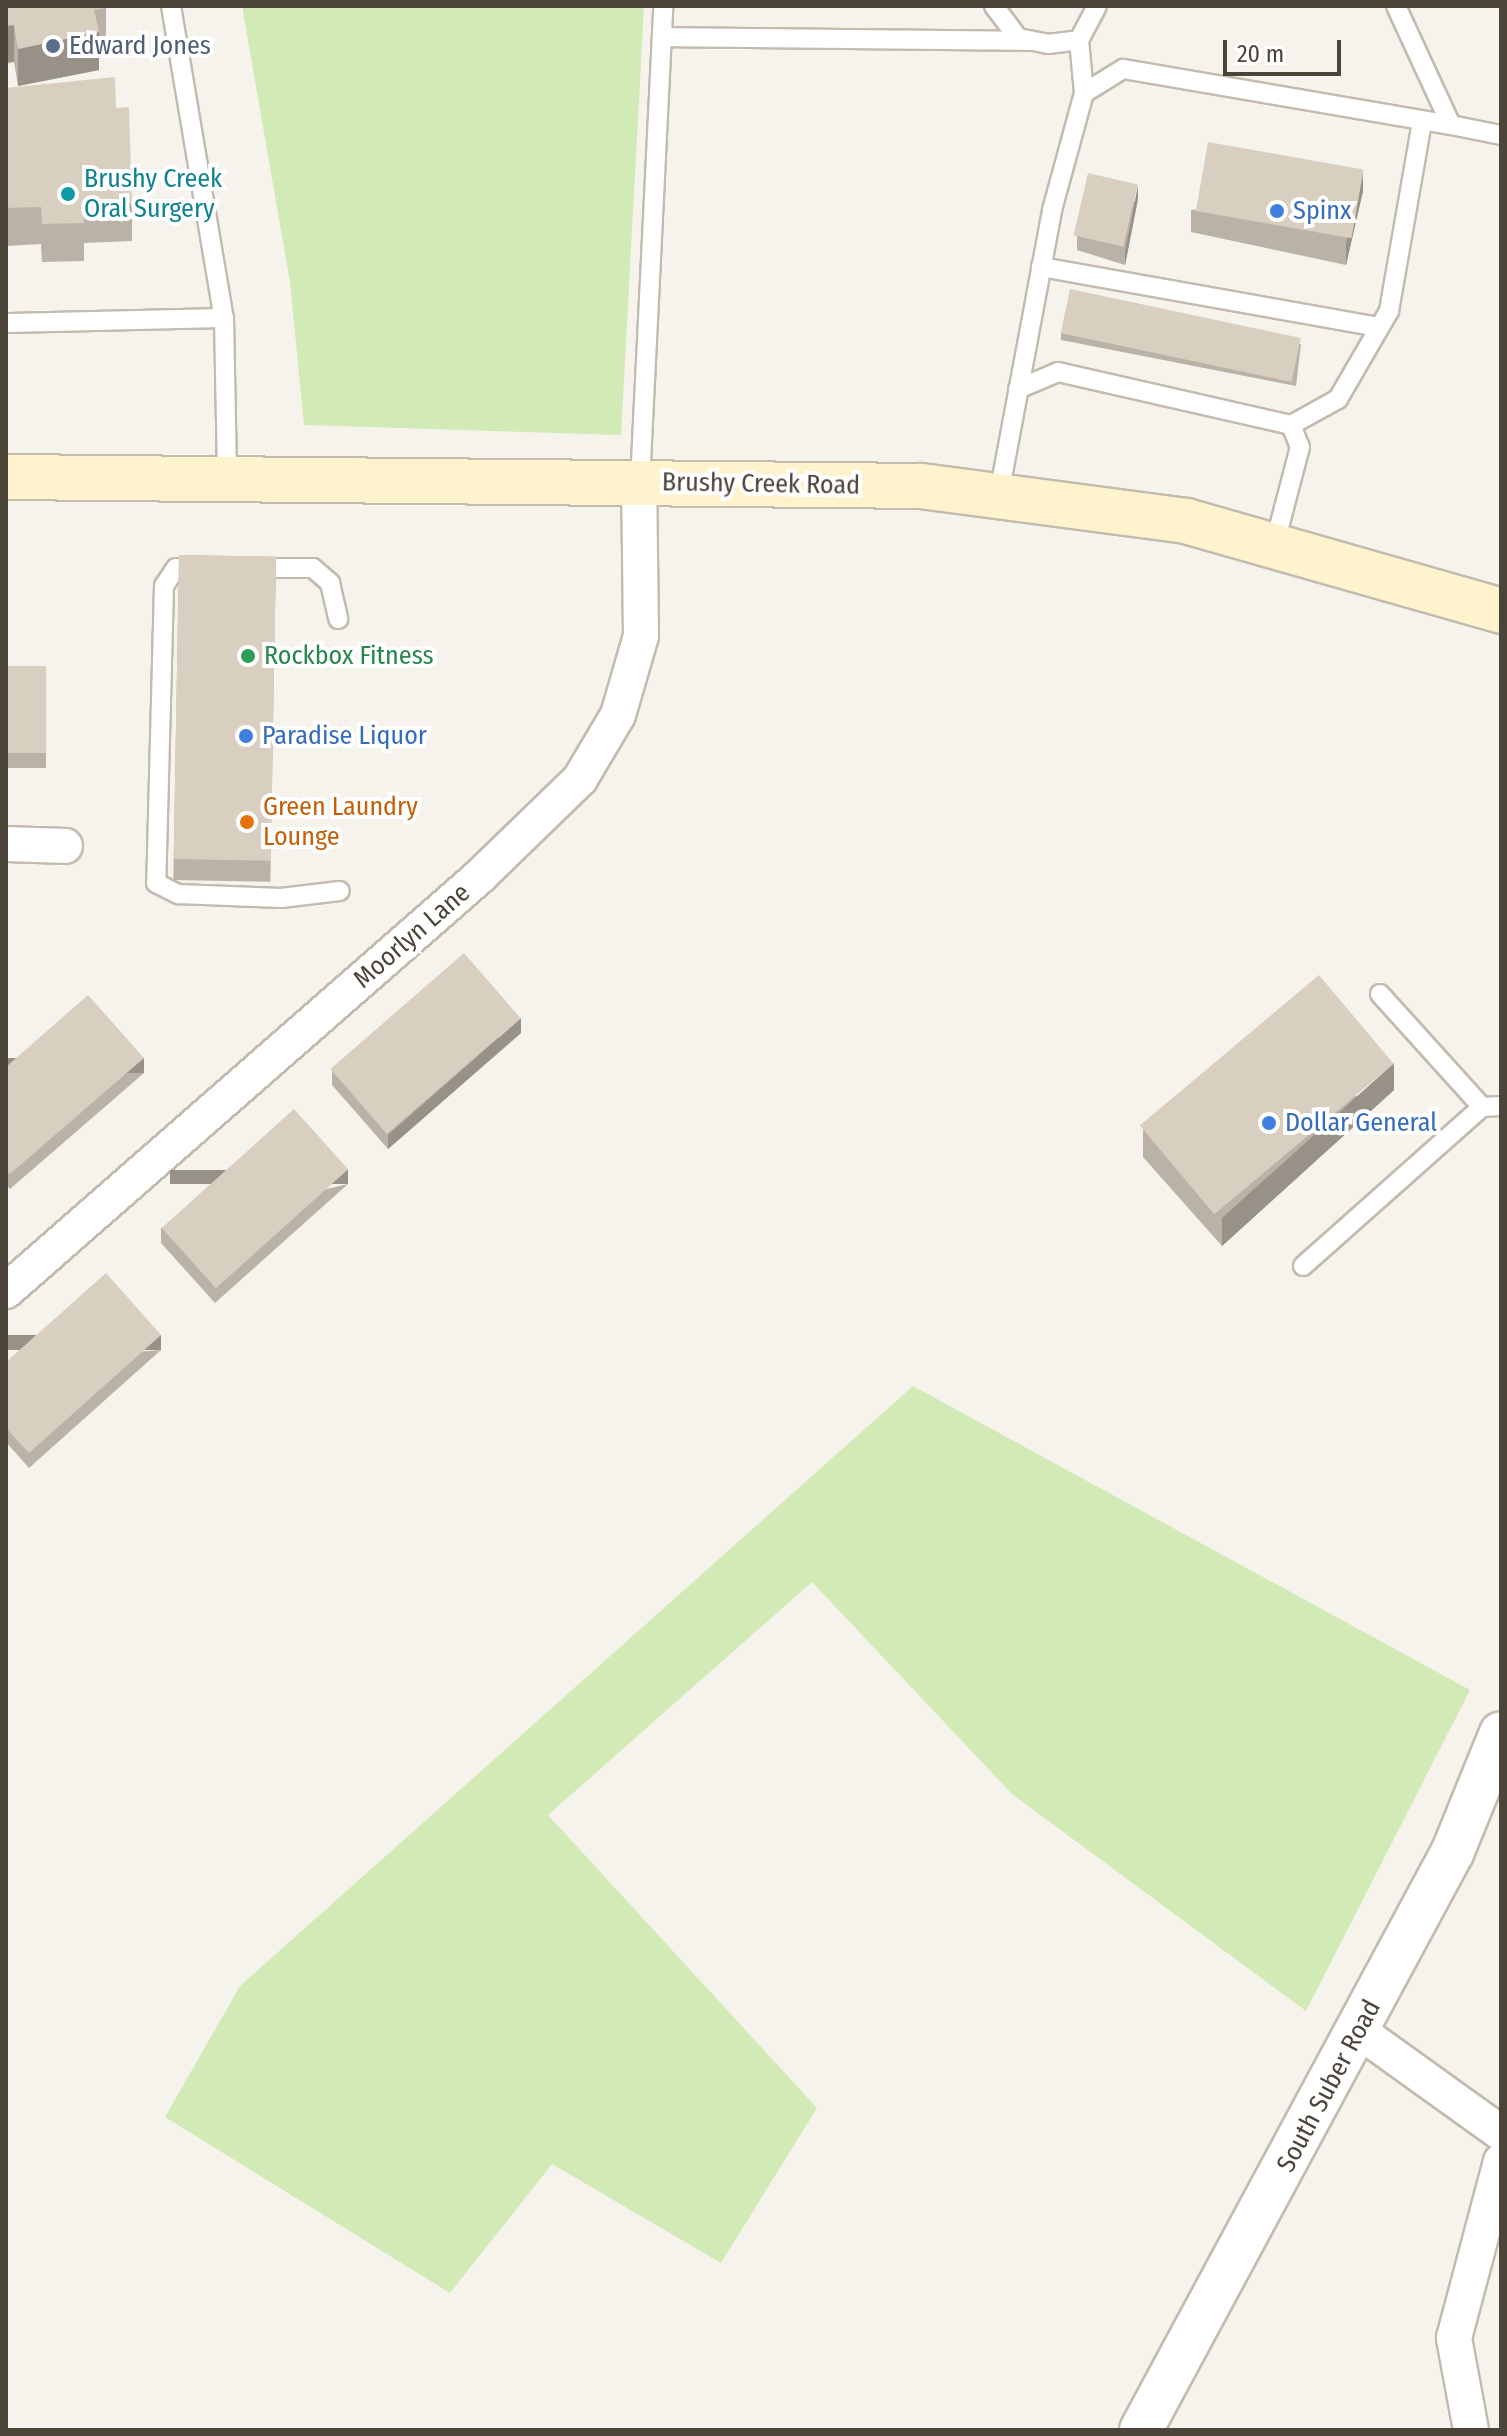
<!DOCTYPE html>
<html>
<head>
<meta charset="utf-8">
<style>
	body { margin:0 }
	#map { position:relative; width:1507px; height:2436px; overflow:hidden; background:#f6f3ec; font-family:"Fira Sans Condensed",sans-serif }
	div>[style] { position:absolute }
	.green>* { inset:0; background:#d2eab5 }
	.roads { filter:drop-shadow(2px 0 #c2bbae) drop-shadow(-2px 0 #c2bbae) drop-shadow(0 2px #c2bbae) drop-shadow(0 -2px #c2bbae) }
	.service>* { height:18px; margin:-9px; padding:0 9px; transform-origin:9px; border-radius:9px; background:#fff }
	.minor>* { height:34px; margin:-17px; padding:0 17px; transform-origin:17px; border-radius:17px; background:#fff }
	.tertiary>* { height:42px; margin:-21px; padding:0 21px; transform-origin:21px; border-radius:21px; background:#fff }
	.secondary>* { height:44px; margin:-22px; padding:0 22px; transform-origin:22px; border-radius:22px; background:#fff3cd }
	.wall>* { inset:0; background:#bab2a6; transform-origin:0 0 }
	.shaded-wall>* { inset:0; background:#979187; transform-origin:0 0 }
	.building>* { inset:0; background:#d8cfc1; transform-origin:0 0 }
	.dots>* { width:22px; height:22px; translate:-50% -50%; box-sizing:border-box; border:4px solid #fff; border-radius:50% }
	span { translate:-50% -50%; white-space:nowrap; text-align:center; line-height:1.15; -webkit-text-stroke:8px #fff; paint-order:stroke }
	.service-label { font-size:26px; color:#4e5e75 }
	.left { translate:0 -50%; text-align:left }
	.culture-label { font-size:26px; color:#0d838f }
	.shop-label { font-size:26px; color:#366cbe }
	.street-label { font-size:26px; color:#4b4439 }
	.leisure-label { font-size:26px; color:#27864d }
	.food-label { font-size:26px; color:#c56008 }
	.frame { position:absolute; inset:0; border:8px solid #4b4439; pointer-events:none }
	.scale { position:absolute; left:1223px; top:40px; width:118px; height:36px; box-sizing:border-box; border:4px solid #4b4439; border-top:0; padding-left:10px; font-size:24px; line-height:28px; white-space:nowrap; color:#4b4439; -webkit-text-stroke:6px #fff; paint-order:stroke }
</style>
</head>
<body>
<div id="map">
	<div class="green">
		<div style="clip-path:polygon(242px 6px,644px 6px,621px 435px,304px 425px,290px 282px)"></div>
		<div style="clip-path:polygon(913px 1386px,1470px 1690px,1306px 2011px,1012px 1794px,812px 1582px,548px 1815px,817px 2108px,721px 2263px,552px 2164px,450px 2293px,165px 2117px,240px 1986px)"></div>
	</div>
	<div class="roads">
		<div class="service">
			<div style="left:171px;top:6px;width:316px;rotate:80.4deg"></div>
			<div style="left:224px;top:318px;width:161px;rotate:88.9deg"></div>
			<div style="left:994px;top:6px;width:40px;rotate:53deg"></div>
			<div style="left:1018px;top:38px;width:31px;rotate:11deg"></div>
			<div style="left:1048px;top:44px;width:31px;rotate:-7deg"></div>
			<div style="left:1079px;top:40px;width:38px;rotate:-62deg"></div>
			<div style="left:1396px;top:6px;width:131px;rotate:65.2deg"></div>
			<div style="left:1451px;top:125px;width:51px;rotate:11.3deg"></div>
			<div style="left:662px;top:37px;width:370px;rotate:0.6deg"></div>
			<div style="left:1084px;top:93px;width:46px;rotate:-31.6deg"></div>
			<div style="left:1123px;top:69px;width:333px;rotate:9.7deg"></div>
			<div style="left:1041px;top:267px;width:343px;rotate:10.1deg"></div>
			<div style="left:6px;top:323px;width:218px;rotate:-1.3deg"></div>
			<div style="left:1018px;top:389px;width:43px;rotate:-23deg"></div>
			<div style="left:1058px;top:372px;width:239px;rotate:12.8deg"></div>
			<div style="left:1291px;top:425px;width:24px;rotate:68deg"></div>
			<div style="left:1300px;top:447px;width:98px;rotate:104.7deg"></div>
			<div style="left:1291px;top:425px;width:54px;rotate:-29deg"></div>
			<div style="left:1338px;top:399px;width:102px;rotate:-59.9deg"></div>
			<div style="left:1389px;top:311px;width:193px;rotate:-80.1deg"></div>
			<div style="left:640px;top:483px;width:478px;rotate:-87.2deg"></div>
			<div style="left:999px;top:494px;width:289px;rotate:-79.4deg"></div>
			<div style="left:1052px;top:210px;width:121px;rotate:-74.7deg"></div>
			<div style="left:1084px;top:93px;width:53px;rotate:-95.4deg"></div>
			<div style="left:202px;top:568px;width:26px;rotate:180deg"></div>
			<div style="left:176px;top:568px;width:22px;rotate:124deg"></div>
			<div style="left:164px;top:586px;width:297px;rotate:91.5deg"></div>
			<div style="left:156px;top:883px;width:25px;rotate:27deg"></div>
			<div style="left:178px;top:894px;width:103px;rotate:2.2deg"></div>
			<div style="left:281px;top:898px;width:59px;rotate:-6.8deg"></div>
			<div style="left:252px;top:568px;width:61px"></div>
			<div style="left:313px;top:568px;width:23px;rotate:41deg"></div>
			<div style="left:330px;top:583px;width:37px;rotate:77deg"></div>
			<div style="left:1380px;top:994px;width:152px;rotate:47.9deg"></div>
			<div style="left:1482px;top:1107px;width:19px;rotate:-3deg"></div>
			<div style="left:1303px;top:1266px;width:239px;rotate:-41.6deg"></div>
		</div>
		<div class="minor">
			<div style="left:6px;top:844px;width:59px;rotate:1.9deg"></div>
			<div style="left:6px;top:1291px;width:629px;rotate:-41.19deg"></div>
			<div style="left:479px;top:877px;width:141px;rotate:-44.1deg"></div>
			<div style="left:580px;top:779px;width:74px;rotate:-59.3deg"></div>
			<div style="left:618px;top:715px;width:82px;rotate:-73.8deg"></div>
			<div style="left:641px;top:636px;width:153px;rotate:-90.7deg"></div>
			<div style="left:1359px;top:2031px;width:175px;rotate:35.7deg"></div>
			<div style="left:1471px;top:2430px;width:94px;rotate:-100.5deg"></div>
			<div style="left:1454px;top:2338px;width:183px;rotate:-75.1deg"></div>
		</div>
		<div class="tertiary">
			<div style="left:1141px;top:2430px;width:658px;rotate:-61.68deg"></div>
			<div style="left:1453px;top:1851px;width:127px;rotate:-67.9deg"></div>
		</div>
		<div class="secondary">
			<div style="left:6px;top:477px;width:915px;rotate:0.56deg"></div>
			<div style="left:921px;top:486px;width:267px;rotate:7.5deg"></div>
			<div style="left:1186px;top:521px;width:328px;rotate:15.9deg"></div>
		</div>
	</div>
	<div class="wall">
		<div style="clip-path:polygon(6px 6px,106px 6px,106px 45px,99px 47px,99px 70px,18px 86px,14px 62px,6px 64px)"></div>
		<div style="clip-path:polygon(6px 88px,116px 108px,132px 203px,132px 241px,84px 243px,84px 261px,42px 262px,41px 244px,6px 246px)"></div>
		<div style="clip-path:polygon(1363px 191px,1346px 265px,1191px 232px,1191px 210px)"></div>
		<div style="clip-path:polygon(1138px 199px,1125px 265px,1077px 250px,1077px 236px)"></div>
		<div style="clip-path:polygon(1061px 333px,1301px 344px,1296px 386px,1061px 340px)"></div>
		<div style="left:179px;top:555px;width:97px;height:325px;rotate:1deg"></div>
		<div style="left:6px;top:666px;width:40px;height:102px"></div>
		<div style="clip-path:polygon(521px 1033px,388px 1149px,332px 1085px,332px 1071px)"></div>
		<div style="clip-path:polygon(6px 1067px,144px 1073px,10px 1189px,6px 1184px)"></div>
		<div style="clip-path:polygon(1394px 1090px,1222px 1246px,1143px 1157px,1143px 1129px)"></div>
		<div style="clip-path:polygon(348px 1184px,215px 1303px,161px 1243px,161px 1228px)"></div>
		<div style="clip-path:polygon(161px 1350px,29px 1468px,6px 1442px,6px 1362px)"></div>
	</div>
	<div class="shaded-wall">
		<div style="left:14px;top:25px;width:37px;height:8px;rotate:90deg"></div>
		<div style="clip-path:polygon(99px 32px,99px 70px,18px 86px,18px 49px)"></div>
		<div style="clip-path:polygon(1363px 170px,1363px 191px,1346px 265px,1346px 244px)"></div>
		<div style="clip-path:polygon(1138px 185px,1138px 199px,1125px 265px,1125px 251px)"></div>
		<div style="clip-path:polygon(521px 1018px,521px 1033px,388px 1149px,388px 1135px)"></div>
		<div style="left:144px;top:1058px;width:15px;height:177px;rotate:90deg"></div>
		<div style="clip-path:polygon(1394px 1063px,1394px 1090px,1222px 1246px,1222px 1218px)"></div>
		<div style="left:348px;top:1170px;width:14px;height:178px;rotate:90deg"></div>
		<div style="left:161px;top:1335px;width:15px;height:177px;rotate:90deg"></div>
	</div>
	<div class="building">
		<div style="clip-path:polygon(6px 6px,106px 6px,106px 8px,94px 10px,99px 32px,18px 49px,14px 25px,6px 26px)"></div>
		<div style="clip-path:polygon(115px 77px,116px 108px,129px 107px,132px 203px,83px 205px,84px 223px,42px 224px,41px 207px,6px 208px,6px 88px)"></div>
		<div style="left:1208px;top:142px;width:158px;height:70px;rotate:10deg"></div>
		<div style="left:1088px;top:173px;width:51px;height:64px;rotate:13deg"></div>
		<div style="left:1070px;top:289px;width:236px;height:45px;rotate:12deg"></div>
		<div style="left:179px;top:555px;width:97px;height:304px;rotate:1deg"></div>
		<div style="left:6px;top:666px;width:40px;height:87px"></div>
		<div style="left:464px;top:953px;width:86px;height:177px;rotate:49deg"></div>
		<div style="left:1319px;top:975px;width:116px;height:234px;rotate:50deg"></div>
		<div style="clip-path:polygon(88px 995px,144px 1058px,10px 1174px,6px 1170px,6px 1067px)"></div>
		<div style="left:294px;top:1109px;width:81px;height:178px;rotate:48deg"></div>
		<div style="clip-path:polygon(106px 1273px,161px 1335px,29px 1453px,6px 1428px,6px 1362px)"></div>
	</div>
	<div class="dots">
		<div style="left:53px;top:46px;background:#5c6f8a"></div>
		<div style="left:68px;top:194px;background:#0f9aa8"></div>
		<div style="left:1277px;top:211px;background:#3f7fe0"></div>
		<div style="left:248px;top:656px;background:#2e9e5b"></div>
		<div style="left:246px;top:736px;background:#3f7fe0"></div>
		<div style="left:247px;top:822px;background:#e8710a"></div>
		<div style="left:1269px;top:1123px;background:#3f7fe0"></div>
	</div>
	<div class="service-label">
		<span class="left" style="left:69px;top:46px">Edward Jones</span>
	</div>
	<div class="culture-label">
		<span class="left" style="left:84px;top:194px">Brushy Creek<br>Oral Surgery</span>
	</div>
	<div class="shop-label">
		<span class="left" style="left:1293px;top:211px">Spinx</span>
		<span class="left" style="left:262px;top:736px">Paradise Liquor</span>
		<span class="left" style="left:1285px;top:1123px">Dollar General</span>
	</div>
	<div class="street-label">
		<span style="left:761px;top:484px;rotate:1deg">Brushy Creek Road</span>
		<span style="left:412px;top:936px;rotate:-41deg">Moorlyn Lane</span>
		<span style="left:1329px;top:2086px;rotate:-62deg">South Suber Road</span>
	</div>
	<div class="leisure-label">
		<span class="left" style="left:264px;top:656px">Rockbox Fitness</span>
	</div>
	<div class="food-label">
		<span class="left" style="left:263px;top:822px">Green Laundry<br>Lounge</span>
	</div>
	<div class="frame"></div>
	<div class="scale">20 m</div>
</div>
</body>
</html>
